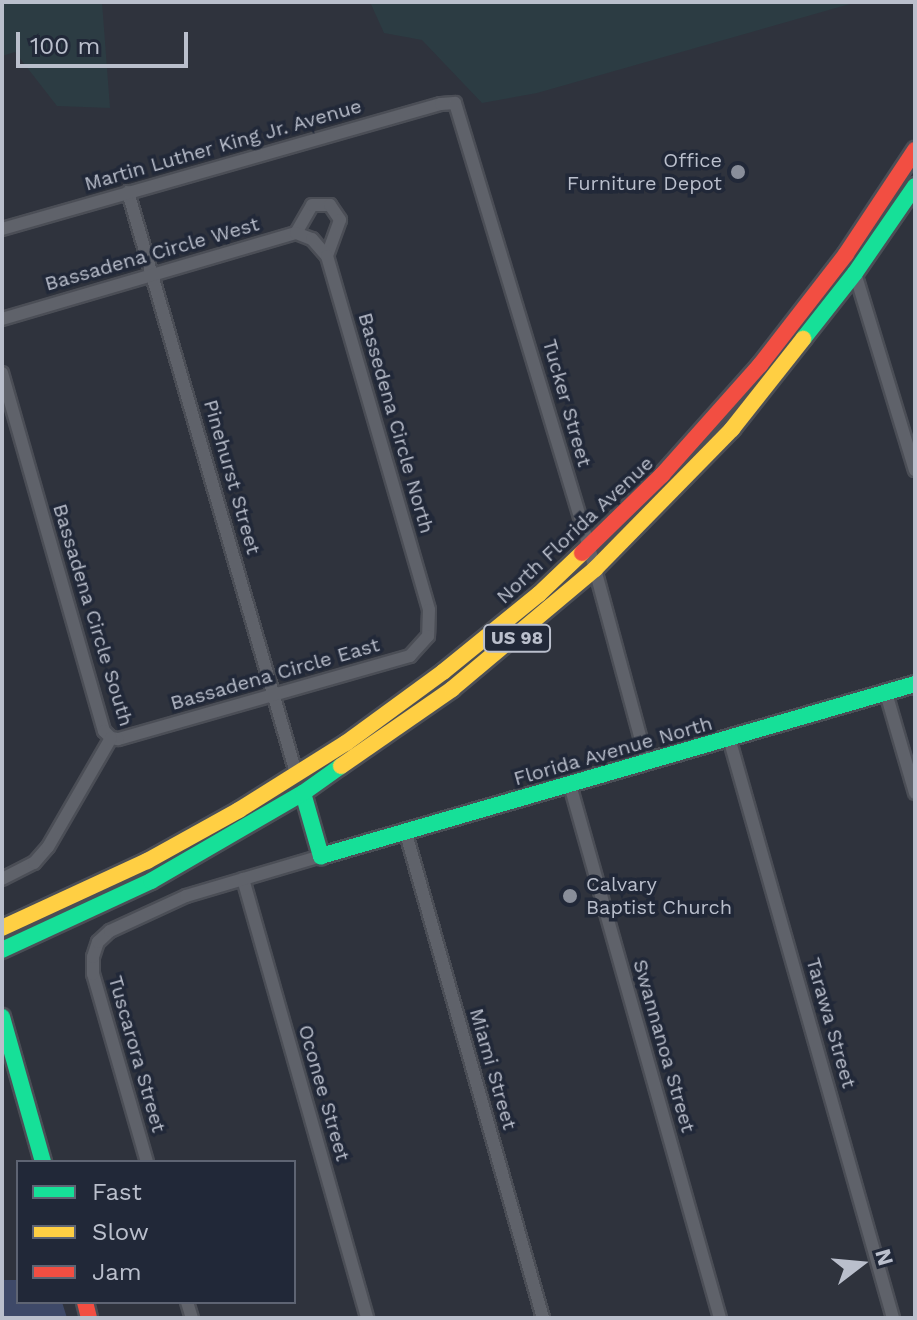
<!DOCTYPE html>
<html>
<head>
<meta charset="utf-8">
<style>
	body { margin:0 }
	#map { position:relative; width:917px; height:1320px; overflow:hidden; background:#2f333d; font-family:"Work Sans",sans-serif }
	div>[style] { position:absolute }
	.green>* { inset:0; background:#2c3c43 }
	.water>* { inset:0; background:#3e4968 }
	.roads { filter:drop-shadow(2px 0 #4b4e56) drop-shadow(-2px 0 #4b4e56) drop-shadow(0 2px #4b4e56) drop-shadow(0 -2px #4b4e56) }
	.street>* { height:12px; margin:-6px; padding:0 6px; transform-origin:6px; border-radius:6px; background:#5f626a }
	.fast>* { height:16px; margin:-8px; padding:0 8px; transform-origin:8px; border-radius:8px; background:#16e098 }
	.slow>* { height:16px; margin:-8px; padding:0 8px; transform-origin:8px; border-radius:8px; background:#ffcf43 }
	.jam>* { height:16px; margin:-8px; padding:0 8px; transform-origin:8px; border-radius:8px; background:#f24e42 }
	.dots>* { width:22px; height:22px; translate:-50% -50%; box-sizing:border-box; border:4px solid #212838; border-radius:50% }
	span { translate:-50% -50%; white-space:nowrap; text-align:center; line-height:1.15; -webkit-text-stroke:7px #212838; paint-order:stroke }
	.shield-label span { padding:2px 6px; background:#212838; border:2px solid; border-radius:6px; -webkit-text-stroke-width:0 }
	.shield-label { font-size:18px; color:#babfcc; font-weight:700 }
	.street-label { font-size:20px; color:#babfcc }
	.poi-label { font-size:20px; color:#babfcc }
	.right { translate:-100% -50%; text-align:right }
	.left { translate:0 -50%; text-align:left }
	.frame { position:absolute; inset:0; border:4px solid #babfcc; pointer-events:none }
	.legend { position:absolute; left:16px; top:1160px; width:280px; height:144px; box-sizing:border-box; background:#212838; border:2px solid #5e6473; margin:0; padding:10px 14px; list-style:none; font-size:24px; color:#babfcc }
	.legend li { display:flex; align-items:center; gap:16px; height:40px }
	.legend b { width:40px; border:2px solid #5e6473 }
	.north { position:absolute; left:821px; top:1224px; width:80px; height:80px; -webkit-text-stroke:6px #212838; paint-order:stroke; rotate:74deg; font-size:22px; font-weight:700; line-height:32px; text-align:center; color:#babfcc }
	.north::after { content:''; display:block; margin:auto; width:28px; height:36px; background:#babfcc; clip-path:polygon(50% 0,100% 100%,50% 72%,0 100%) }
	.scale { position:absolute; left:16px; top:32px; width:172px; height:36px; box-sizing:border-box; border:4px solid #babfcc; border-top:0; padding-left:10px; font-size:24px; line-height:28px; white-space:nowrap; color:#babfcc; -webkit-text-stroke:6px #212838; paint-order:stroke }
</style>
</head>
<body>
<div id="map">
	<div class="green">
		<div style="clip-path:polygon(2px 2px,102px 2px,110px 108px,57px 106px,15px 52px,2px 56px)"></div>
		<div style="clip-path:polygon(370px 2px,857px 2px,537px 93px,482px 103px,422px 40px,384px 33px)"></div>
	</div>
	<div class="water">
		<div style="clip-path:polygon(2px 1280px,18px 1280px,18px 1302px,62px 1302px,67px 1318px,2px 1318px)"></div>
	</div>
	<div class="roads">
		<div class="street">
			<div style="left:128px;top:192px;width:605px;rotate:73.87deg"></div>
			<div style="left:2px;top:229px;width:456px;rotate:-15.9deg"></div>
			<div style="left:441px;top:104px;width:14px;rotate:-4deg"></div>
			<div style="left:455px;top:103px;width:464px;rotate:73.2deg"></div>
			<div style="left:589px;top:547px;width:223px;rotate:74.9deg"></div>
			<div style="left:296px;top:233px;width:32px;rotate:-60deg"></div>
			<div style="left:312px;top:205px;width:18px"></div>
			<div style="left:330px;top:205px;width:18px;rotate:56deg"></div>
			<div style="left:340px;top:220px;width:38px;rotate:110deg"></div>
			<div style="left:855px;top:273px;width:206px;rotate:73.1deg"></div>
			<div style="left:2px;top:319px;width:306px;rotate:-16.3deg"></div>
			<div style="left:296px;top:233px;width:17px;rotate:21deg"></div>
			<div style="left:312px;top:239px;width:23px;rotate:49deg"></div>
			<div style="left:327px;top:256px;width:368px;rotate:73.9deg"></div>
			<div style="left:429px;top:610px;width:26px;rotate:92deg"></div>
			<div style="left:428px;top:636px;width:27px;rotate:132deg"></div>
			<div style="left:410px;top:656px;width:304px;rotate:164.1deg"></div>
			<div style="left:118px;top:739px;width:7px;rotate:-172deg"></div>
			<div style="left:2px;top:373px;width:372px;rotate:74.1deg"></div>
			<div style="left:104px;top:731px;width:10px;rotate:45deg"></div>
			<div style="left:886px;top:693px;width:104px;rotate:73.8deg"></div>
			<div style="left:729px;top:738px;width:603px;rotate:74.21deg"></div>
			<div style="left:570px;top:785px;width:554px;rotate:74.28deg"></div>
			<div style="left:405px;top:830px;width:507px;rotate:74.21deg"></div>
			<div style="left:2px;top:879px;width:36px;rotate:-27deg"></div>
			<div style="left:34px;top:863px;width:21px;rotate:-49deg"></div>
			<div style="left:48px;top:847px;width:126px;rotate:-60deg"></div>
			<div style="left:243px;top:879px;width:456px;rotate:74.2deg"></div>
			<div style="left:147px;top:1162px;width:196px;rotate:-106deg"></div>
			<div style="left:93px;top:974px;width:17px;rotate:-90deg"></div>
			<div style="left:93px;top:957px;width:16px;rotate:-72deg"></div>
			<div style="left:98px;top:942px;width:16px;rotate:-43deg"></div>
			<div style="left:110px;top:931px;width:84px;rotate:-24.7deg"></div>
			<div style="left:186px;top:896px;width:141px;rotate:-16.5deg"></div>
			<div style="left:187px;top:1302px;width:17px;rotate:73deg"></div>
		</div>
		<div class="fast">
			<div style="left:803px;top:339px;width:84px;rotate:-51.8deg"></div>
			<div style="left:855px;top:273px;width:106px;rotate:-55.4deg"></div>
			<div style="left:303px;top:793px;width:66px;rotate:74.1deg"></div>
			<div style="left:321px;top:856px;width:618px;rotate:-16.15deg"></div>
			<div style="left:2px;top:950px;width:164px;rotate:-24.8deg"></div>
			<div style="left:151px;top:881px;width:176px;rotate:-30.1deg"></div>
			<div style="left:303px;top:793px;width:47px;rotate:-35.4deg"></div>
			<div style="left:2px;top:1017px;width:151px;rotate:74.2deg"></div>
		</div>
		<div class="slow">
			<div style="left:341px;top:766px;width:135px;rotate:-34.7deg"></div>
			<div style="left:452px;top:689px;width:187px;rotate:-40deg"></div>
			<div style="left:595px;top:569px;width:196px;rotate:-45.6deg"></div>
			<div style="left:732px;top:429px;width:115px;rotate:-51.7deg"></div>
			<div style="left:2px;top:928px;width:160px;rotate:-24.8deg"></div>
			<div style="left:147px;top:861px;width:105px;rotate:-29deg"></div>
			<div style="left:239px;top:810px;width:126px;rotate:-32.1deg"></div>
			<div style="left:346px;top:743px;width:120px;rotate:-36.2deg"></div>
			<div style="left:443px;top:672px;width:124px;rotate:-39.1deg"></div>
			<div style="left:539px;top:594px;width:59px;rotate:-43.6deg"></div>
		</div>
		<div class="jam">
			<div style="left:582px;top:553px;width:112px;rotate:-44.3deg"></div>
			<div style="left:662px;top:475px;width:147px;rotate:-48.3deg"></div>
			<div style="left:760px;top:365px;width:140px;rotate:-52.2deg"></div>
			<div style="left:846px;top:254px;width:125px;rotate:-56.4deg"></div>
			<div style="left:85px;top:1302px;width:16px;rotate:76deg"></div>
		</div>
	</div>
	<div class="dots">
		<div style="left:738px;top:172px;background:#898e9a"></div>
		<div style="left:570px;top:896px;background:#898e9a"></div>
	</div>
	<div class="shield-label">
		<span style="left:517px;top:638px">US 98</span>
	</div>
	<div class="street-label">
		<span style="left:223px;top:145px;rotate:-16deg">Martin Luther King Jr. Avenue</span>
		<span style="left:152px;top:254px;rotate:-16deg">Bassadena Circle West</span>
		<span style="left:567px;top:403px;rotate:74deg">Tucker Street</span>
		<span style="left:396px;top:423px;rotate:74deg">Bassedena Circle North</span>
		<span style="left:232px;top:477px;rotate:74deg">Pinehurst Street</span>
		<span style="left:575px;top:530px;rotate:-43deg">North Florida Avenue</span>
		<span style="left:93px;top:615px;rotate:73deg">Bassadena Circle South</span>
		<span style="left:275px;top:674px;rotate:-16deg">Bassadena Circle East</span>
		<span style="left:613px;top:751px;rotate:-16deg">Florida Avenue North</span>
		<span style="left:831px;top:1023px;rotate:74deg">Tarawa Street</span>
		<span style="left:664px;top:1046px;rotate:74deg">Swannanoa Street</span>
		<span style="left:137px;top:1054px;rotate:74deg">Tuscarora Street</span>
		<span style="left:493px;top:1069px;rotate:74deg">Miami Street</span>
		<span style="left:324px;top:1093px;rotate:74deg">Oconee Street</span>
	</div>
	<div class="poi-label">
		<span class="right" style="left:722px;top:172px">Office<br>Furniture Depot</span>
		<span class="left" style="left:586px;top:896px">Calvary<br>Baptist Church</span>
	</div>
	<div class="frame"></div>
	<ul class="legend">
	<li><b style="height:10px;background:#16e098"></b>Fast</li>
	<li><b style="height:10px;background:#ffcf43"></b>Slow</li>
	<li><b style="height:10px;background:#f24e42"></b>Jam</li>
	</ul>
	<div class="north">N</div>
	<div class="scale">100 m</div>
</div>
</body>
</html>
